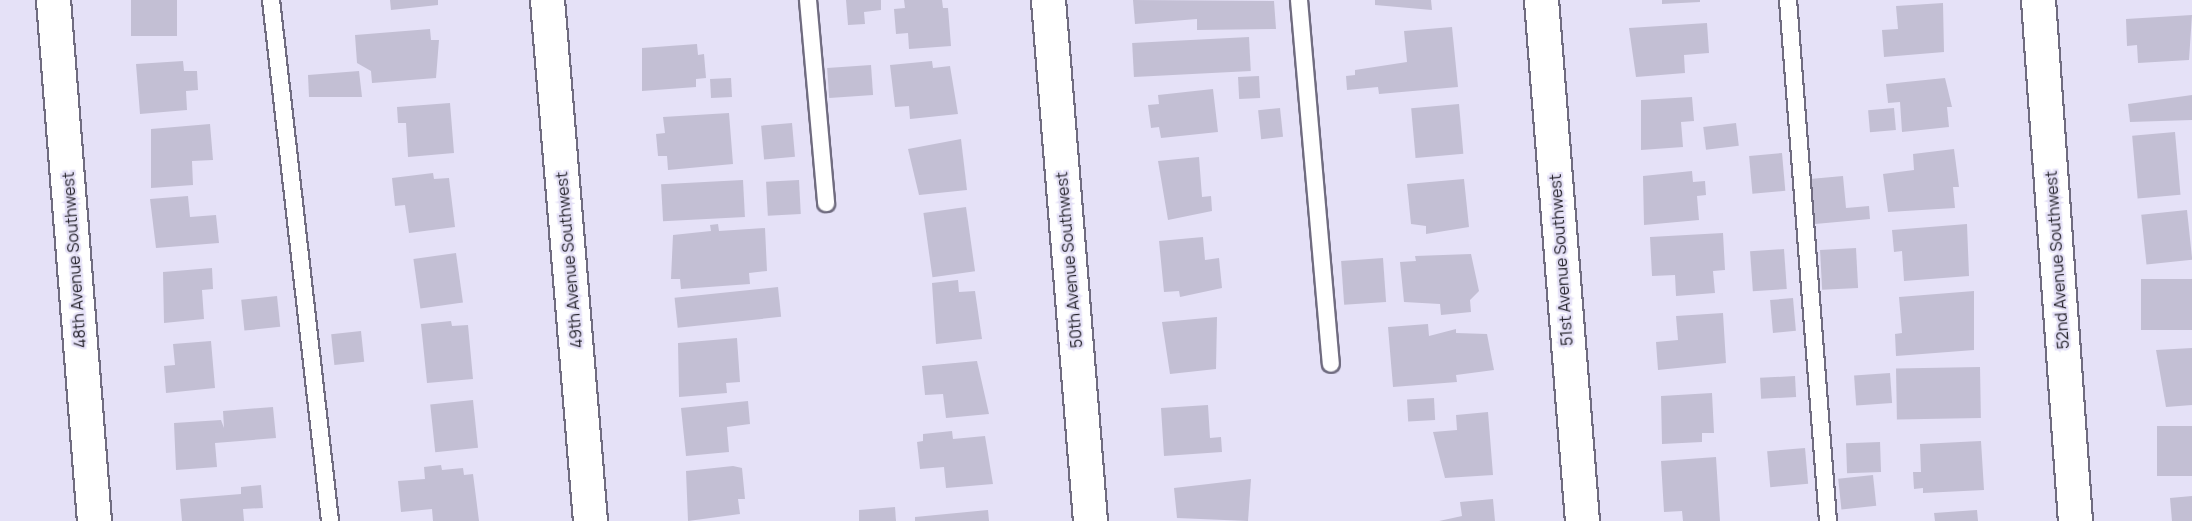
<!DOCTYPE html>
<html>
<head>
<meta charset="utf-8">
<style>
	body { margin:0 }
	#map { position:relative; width:2192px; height:521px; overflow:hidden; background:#e5e1f7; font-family:Manrope,sans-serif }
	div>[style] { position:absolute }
	.building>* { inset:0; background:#c3bfd4; transform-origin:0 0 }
	.roads { filter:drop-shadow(2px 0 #706c80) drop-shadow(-2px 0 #706c80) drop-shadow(0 2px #706c80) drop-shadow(0 -2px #706c80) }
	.service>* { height:16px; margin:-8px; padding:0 8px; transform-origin:8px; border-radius:8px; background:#fff }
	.minor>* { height:33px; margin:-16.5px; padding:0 16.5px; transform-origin:16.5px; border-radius:16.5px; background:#fff }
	span { translate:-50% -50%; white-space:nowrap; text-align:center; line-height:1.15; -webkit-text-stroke:4.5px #e5e1f7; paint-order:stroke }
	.street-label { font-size:16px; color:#211f27 }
</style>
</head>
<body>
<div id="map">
	<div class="building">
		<div style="left:131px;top:0;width:46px;height:36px"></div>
		<div style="clip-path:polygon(390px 0,438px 0,438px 5px,391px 10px)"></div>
		<div style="clip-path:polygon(846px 0,881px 0,881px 10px,864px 12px,865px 24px,848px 25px)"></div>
		<div style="clip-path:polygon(904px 0,942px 0,943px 8px,948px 8px,951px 46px,909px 49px,908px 33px,896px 34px,894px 9px,905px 8px)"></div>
		<div style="clip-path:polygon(1133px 0,1274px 1px,1276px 29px,1197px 30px,1197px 19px,1135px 24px)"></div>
		<div style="clip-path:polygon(1375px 0,1431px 0,1432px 10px,1375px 5px)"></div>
		<div style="clip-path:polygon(1662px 0,1700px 0,1700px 2px,1662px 4px)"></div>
		<div style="clip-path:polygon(1943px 3px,1944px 52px,1884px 57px,1882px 30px,1898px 29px,1896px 6px)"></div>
		<div style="clip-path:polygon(2192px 15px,2189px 60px,2138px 63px,2137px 45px,2127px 46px,2126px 19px)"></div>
		<div style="clip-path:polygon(1707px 23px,1709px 53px,1684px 55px,1685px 73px,1636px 77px,1629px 28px)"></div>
		<div style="clip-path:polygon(1452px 27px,1458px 87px,1379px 94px,1378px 87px,1347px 90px,1346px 76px,1355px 75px,1355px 70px,1407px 62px,1404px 31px)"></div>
		<div style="clip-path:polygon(430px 29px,431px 40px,439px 40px,436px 78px,372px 83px,371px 71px,357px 63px,355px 35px)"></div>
		<div style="left:1249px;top:37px;width:34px;height:117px;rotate:87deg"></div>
		<div style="clip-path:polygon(697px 44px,698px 55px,704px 54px,706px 78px,696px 79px,696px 87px,642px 91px,642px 48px)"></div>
		<div style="clip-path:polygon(183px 61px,184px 71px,197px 71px,198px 90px,186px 91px,187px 110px,140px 114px,136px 64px)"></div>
		<div style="clip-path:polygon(932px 61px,933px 68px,950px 66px,958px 114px,910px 119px,909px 106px,895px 107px,890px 65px)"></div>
		<div style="left:871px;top:65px;width:30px;height:44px;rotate:86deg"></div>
		<div style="clip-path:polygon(359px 71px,362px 97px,309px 97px,308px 75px)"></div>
		<div style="left:1259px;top:76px;width:22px;height:21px;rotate:87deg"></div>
		<div style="left:731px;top:78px;width:19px;height:21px;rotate:87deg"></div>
		<div style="clip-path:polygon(1945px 78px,1952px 107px,1947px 107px,1949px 127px,1902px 132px,1900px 102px,1888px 103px,1886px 84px)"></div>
		<div style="clip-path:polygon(1213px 89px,1218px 132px,1161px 138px,1159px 127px,1151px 128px,1148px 105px,1159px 104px,1158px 95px)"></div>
		<div style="clip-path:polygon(2192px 95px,2192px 120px,2130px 122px,2128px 104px)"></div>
		<div style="clip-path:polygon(1692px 97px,1694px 121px,1681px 122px,1683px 147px,1641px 150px,1641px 100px)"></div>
		<div style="clip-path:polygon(450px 103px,454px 153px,408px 157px,406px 123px,398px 123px,397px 107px)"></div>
		<div style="left:1459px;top:104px;width:50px;height:48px;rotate:85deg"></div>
		<div style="left:1280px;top:108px;width:29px;height:22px;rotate:84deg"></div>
		<div style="left:1894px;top:108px;width:22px;height:26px;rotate:85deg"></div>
		<div style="clip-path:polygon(729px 113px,733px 164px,668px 170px,667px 156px,658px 156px,656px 134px,665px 133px,663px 117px)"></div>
		<div style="left:792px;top:123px;width:34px;height:31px;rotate:85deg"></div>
		<div style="left:1736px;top:123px;width:23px;height:33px;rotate:83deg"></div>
		<div style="clip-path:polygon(210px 124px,213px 160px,192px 161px,193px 185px,151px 188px,151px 129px)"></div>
		<div style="left:2175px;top:132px;width:63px;height:43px;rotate:85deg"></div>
		<div style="clip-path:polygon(961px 139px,967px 190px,919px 195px,908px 149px)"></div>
		<div style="clip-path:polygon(1954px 149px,1959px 187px,1953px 187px,1955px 208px,1888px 212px,1883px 174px,1914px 170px,1913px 154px)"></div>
		<div style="left:1782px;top:153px;width:38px;height:33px;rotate:85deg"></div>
		<div style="clip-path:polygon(1199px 157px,1202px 197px,1211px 196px,1212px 211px,1168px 220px,1158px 161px)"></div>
		<div style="clip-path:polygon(1692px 171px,1693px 182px,1705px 181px,1706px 195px,1697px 196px,1699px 220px,1644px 225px,1643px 176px)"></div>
		<div style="clip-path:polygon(433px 173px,434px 179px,449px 178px,455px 227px,409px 233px,405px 205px,395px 206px,392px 178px)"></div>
		<div style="clip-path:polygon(1843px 176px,1846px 208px,1869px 206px,1870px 219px,1815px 224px,1810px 179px)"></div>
		<div style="clip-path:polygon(1464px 179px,1469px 227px,1426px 234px,1426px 226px,1411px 224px,1407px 184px)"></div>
		<div style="left:743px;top:180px;width:37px;height:82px;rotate:87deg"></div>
		<div style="left:799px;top:180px;width:34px;height:33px;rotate:87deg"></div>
		<div style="clip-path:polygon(188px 196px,190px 217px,216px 215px,219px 243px,156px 248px,150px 199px)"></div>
		<div style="left:966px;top:207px;width:65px;height:43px;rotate:82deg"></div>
		<div style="left:2187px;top:210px;width:50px;height:46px;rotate:84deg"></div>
		<div style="clip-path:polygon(718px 224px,719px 231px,765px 228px,767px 271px,749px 273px,750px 284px,681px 289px,680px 279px,671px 279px,673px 235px,711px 231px,710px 225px)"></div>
		<div style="clip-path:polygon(1967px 224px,1969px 276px,1904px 281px,1902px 251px,1894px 252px,1892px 230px)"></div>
		<div style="clip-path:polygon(1723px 233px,1725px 270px,1713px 271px,1715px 293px,1676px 296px,1675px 275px,1652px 276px,1650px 237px)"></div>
		<div style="clip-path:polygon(1203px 237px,1205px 260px,1219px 258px,1222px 288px,1180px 297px,1179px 291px,1164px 292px,1159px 241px)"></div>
		<div style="left:1856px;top:248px;width:40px;height:36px;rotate:87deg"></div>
		<div style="left:1784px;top:249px;width:40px;height:34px;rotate:86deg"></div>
		<div style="left:456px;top:253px;width:50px;height:43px;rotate:82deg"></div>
		<div style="clip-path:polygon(1471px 254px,1479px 291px,1470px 300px,1471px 312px,1441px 315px,1440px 304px,1404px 302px,1400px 262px,1416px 261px,1415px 256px)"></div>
		<div style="left:1383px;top:258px;width:44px;height:42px;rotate:86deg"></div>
		<div style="clip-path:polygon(212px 268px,213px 289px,202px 290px,204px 319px,164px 323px,163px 272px)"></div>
		<div style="left:2192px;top:279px;width:51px;height:51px;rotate:90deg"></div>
		<div style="clip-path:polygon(958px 280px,959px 292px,975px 291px,982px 339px,936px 344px,932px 283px)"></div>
		<div style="left:778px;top:287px;width:30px;height:104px;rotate:84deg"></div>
		<div style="clip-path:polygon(1974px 291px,1974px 350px,1896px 356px,1895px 334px,1902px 333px,1899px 297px)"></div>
		<div style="left:277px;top:296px;width:31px;height:36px;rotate:84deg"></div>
		<div style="left:1793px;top:298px;width:33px;height:23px;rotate:85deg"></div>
		<div style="clip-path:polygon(1723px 313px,1726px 363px,1658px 370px,1656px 342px,1678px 340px,1676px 316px)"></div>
		<div style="clip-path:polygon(1217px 317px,1216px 369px,1170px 374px,1162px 322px)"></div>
		<div style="clip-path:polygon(451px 321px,452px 326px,468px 325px,473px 379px,427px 383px,421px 324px)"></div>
		<div style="clip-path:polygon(1428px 324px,1429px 336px,1456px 329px,1456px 333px,1487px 334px,1494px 370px,1456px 375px,1457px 382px,1393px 387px,1388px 327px)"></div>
		<div style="left:361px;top:331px;width:31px;height:30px;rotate:84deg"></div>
		<div style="clip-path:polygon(737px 338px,740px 382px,726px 383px,727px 393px,679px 397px,678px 343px)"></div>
		<div style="clip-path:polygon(211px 341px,215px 388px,166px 393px,164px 366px,175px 365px,173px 344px)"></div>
		<div style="clip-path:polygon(2192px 348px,2192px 405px,2166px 407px,2156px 350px)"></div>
		<div style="clip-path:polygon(977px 361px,989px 414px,946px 418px,943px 394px,925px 395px,922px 366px)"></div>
		<div style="left:1980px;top:367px;width:51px;height:84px;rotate:89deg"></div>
		<div style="left:1890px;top:373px;width:30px;height:36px;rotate:86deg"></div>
		<div style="left:1795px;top:376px;width:21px;height:35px;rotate:87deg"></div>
		<div style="clip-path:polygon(1712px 393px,1714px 433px,1702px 433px,1702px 442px,1662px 444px,1661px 396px)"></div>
		<div style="left:1434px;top:398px;width:22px;height:27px;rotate:87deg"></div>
		<div style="left:473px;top:400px;width:48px;height:43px;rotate:84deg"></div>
		<div style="clip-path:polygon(748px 401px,750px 424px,727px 427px,729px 452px,686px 456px,681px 408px)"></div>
		<div style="clip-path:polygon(1208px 405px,1210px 438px,1221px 437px,1222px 452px,1164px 456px,1161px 408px)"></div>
		<div style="clip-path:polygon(273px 407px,276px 438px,215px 443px,217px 467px,176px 470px,174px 423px,221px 420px,224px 428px,223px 411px)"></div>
		<div style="clip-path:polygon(1488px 412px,1493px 475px,1445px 478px,1433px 432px,1457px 430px,1456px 415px)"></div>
		<div style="left:2192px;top:426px;width:50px;height:35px;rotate:90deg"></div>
		<div style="clip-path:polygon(952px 431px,953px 439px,985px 436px,993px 484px,946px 488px,944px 467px,920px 469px,917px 442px,923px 441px,923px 434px)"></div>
		<div style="clip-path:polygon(1981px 441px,1984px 490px,1923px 493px,1923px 488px,1914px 489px,1913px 472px,1921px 472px,1920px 444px)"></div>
		<div style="left:1880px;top:442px;width:30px;height:34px;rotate:88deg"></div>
		<div style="left:1805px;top:448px;width:36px;height:38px;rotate:85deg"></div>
		<div style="clip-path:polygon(1716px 457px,1720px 521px,1683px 521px,1682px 511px,1664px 512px,1661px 461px)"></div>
		<div style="clip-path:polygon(441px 465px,442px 470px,463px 468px,464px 475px,473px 474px,479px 521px,433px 521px,432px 509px,401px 512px,398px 481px,425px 479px,424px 467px)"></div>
		<div style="clip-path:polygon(733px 466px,742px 468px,745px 499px,738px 499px,740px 514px,688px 521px,686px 471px)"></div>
		<div style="left:1873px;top:475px;width:31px;height:35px;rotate:84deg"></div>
		<div style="clip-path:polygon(1251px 479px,1248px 521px,1177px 518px,1174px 488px)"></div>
		<div style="clip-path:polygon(261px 485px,263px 508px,243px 509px,244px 521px,182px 521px,180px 499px,241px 494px,241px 487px)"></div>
		<div style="clip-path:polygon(2192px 496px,2192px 521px,2172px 521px,2170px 498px)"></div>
		<div style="clip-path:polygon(1493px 499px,1495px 521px,1439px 521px,1462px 516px,1460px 502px)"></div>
		<div style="clip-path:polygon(895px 507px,896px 521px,859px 521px,859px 510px)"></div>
		<div style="clip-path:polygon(988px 510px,989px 521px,915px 521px,915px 517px)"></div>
		<div style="clip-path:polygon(1977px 510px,1978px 521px,1935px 521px,1934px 513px)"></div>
	</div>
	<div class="roads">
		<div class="service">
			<div style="left:271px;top:0;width:524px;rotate:83.54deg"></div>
			<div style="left:808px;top:0;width:204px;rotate:84.9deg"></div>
			<div style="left:1299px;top:0;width:365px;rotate:85deg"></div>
			<div style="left:1788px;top:0;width:523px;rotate:85.61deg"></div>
		</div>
		<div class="minor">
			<div style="left:53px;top:0;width:523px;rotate:85.5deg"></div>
			<div style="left:547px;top:0;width:523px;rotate:85.28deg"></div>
			<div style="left:1048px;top:0;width:523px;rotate:85.39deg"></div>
			<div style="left:1541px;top:0;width:523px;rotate:85.5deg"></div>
			<div style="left:2038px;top:0;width:522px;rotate:85.94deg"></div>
		</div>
	</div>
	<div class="street-label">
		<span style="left:74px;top:260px;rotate:-94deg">48th Avenue Southwest</span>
		<span style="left:569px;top:260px;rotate:-95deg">49th Avenue Southwest</span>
		<span style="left:1069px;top:260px;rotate:-95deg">50th Avenue Southwest</span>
		<span style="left:1561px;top:260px;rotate:-94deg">51st Avenue Southwest</span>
		<span style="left:2057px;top:260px;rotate:-94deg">52nd Avenue Southwest</span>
	</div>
</div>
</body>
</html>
